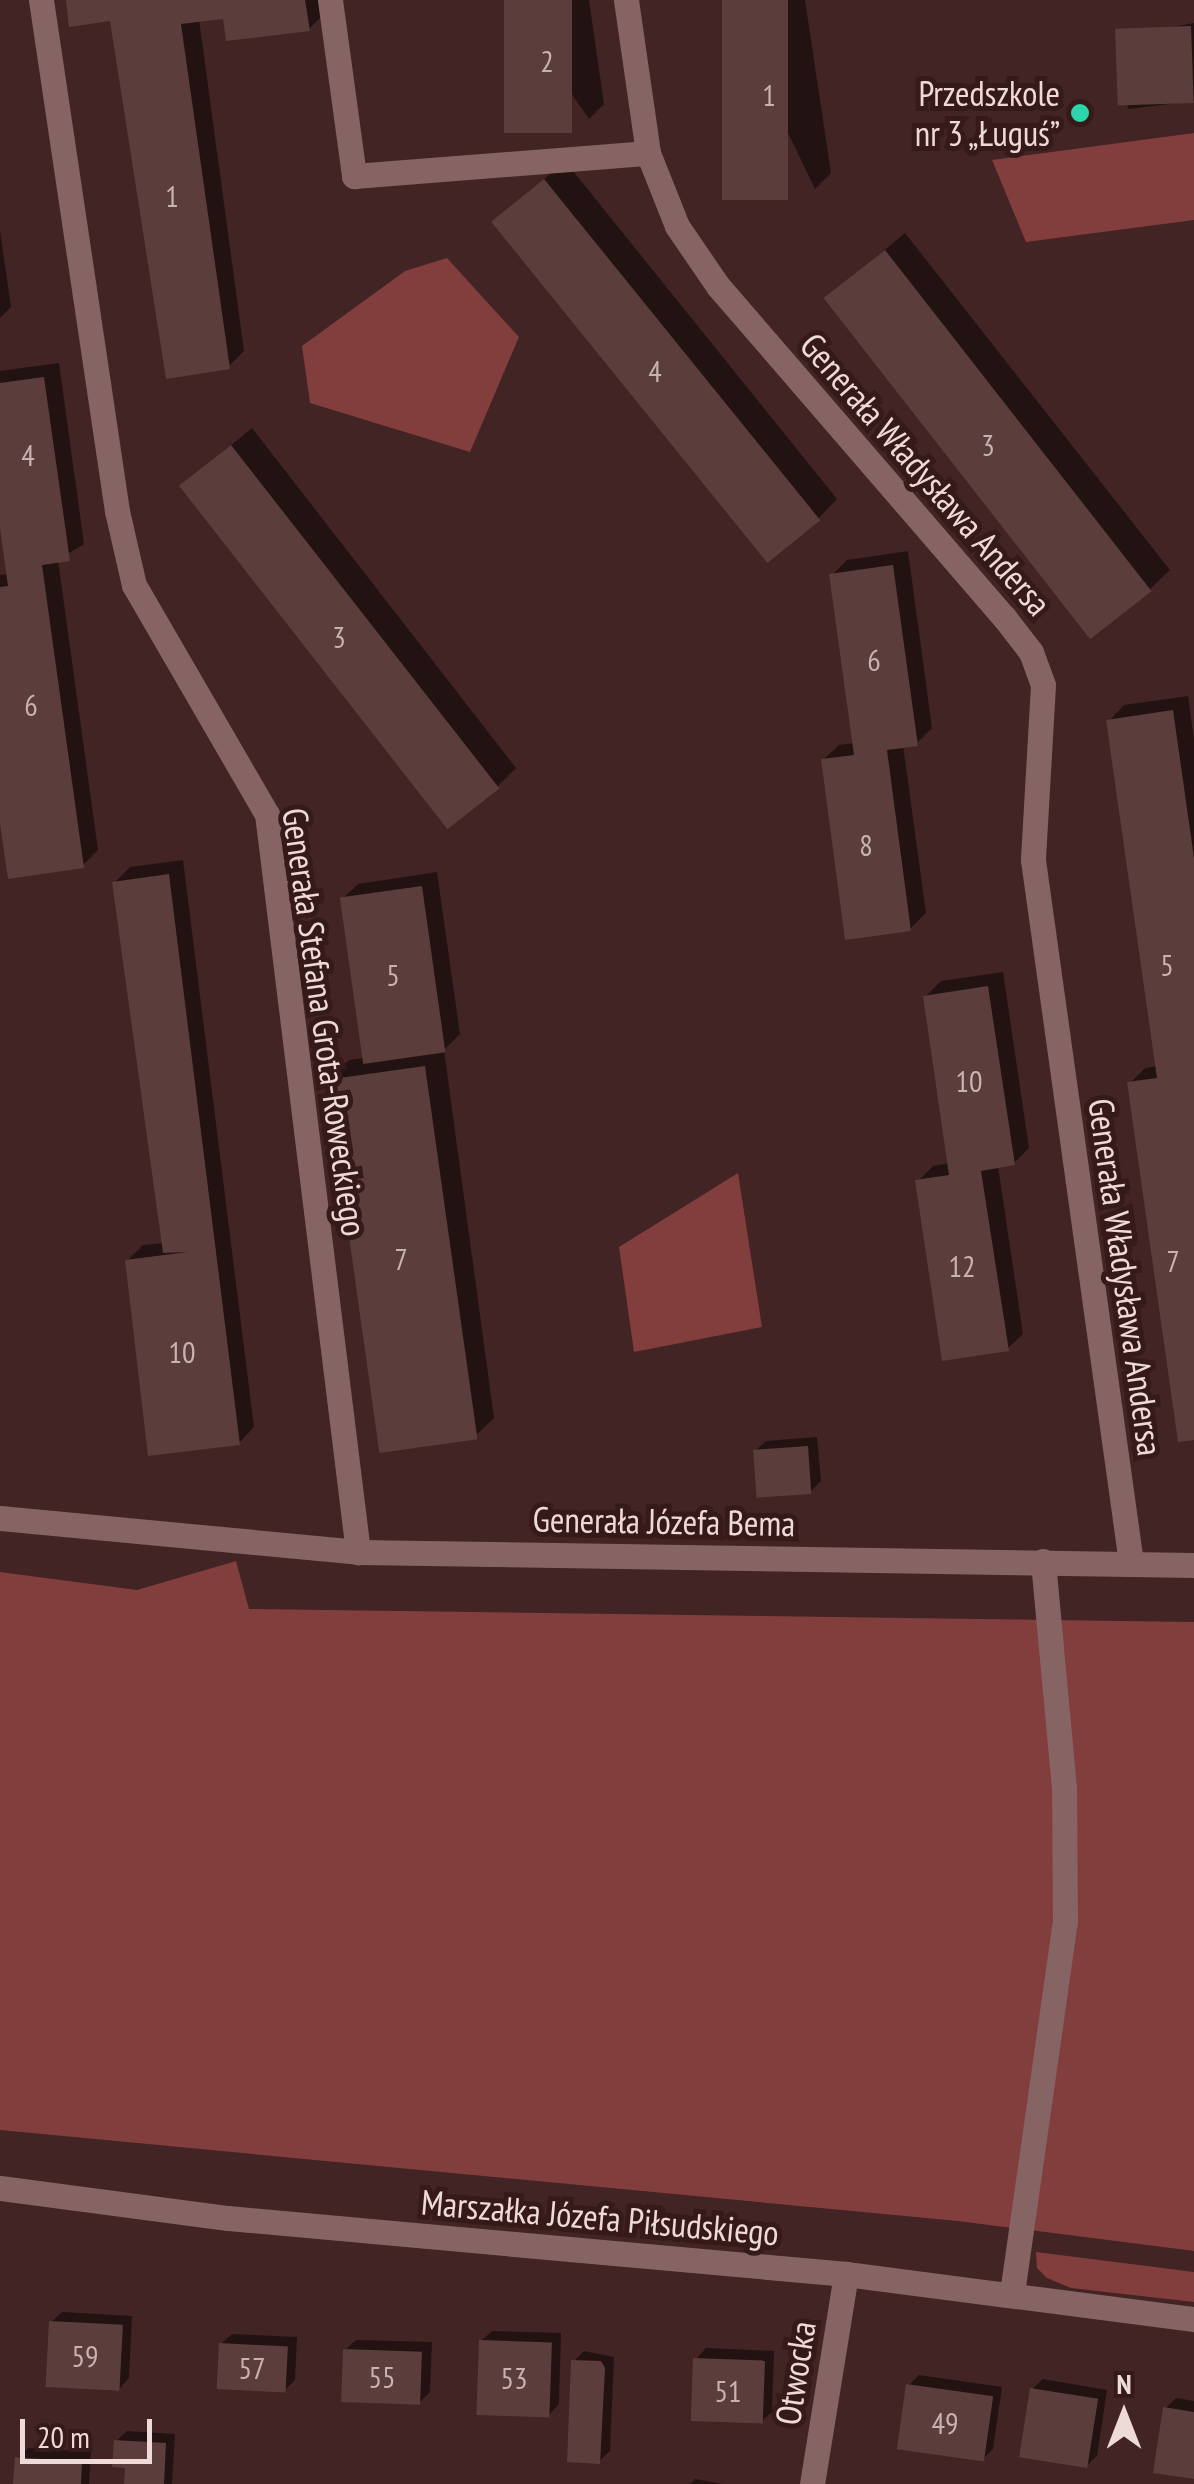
<!DOCTYPE html>
<html>
<head>
<meta charset="utf-8">
<style>
	body { margin:0 }
	#map { position:relative; width:1194px; height:2484px; overflow:hidden; background:#412423; font-family:"PT Sans Narrow",sans-serif }
	div>[style] { position:absolute }
	.green>* { inset:0; background:#823d3d }
	.shadow>* { inset:0; background:#0007 }
	.building>* { inset:0; background:#5b3d3c; transform-origin:0 0 }
	.minor>* { height:25px; margin:-12.5px; padding:0 12.5px; transform-origin:12.5px; border-radius:12.5px; background:#866463 }
	.dots>* { width:28px; height:28px; translate:-50% -50%; box-sizing:border-box; border:5px solid #361a1a; border-radius:50% }
	span { translate:-50% -50%; white-space:nowrap; text-align:center; line-height:1.15; -webkit-text-stroke:10px #361a1a; paint-order:stroke }
	.number-label { font-size:30px; color:#c9b3b2 }
	.number-label span { -webkit-text-stroke-width:0 }
	.poi-label { font-size:35px; color:#eedad9 }
	.right { translate:-100% -50%; text-align:right }
	.street-label { font-size:35px; color:#eedad9 }
	.north { position:absolute; left:1074px; top:2364px; width:100px; height:100px; -webkit-text-stroke:8px #361a1a; paint-order:stroke; rotate:0deg; font-size:28px; font-weight:700; line-height:40px; text-align:center; color:#eedad9 }
	.north::after { content:''; display:block; margin:auto; width:35px; height:45px; background:#eedad9; clip-path:polygon(50% 0,100% 100%,50% 72%,0 100%) }
	.scale { position:absolute; left:20px; top:2419px; width:132px; height:45px; box-sizing:border-box; border:5px solid #eedad9; border-top:0; padding-left:12px; font-size:30px; line-height:35px; white-space:nowrap; color:#eedad9; -webkit-text-stroke:8px #361a1a; paint-order:stroke }
</style>
</head>
<body>
<div id="map">
	<div class="green">
		<div style="clip-path:polygon(1194px 133px,1194px 220px,1026px 242px,992px 160px)"></div>
		<div style="clip-path:polygon(447px 258px,519px 337px,470px 452px,310px 403px,302px 346px,405px 271px)"></div>
		<div style="clip-path:polygon(738px 1173px,762px 1327px,634px 1352px,619px 1247px)"></div>
		<div style="clip-path:polygon(236px 1561px,249px 1609px,1194px 1622px,1194px 2251px,958px 2221px,0 2130px,0 1572px,137px 1590px)"></div>
		<div style="clip-path:polygon(1036px 2252px,1194px 2272px,1194px 2302px,1071px 2288px,1047px 2278px,1037px 2268px)"></div>
	</div>
	<div class="shadow">
		<div style="clip-path:polygon(69px 0,327px 0,329px 9px,309px 29px,225px 16px,199px 19px,244px 351px,229px 366px,113px 22px)"></div>
		<div style="clip-path:polygon(507px 0,589px 0,604px 104px,589px 119px)"></div>
		<div style="clip-path:polygon(724px 0,805px 0,831px 173px,815px 189px)"></div>
		<div style="clip-path:polygon(1194px 23px,1194px 101px,1128px 109px,1118px 37px)"></div>
		<div style="clip-path:polygon(565px 161px,837px 499px,818px 519px,495px 222px)"></div>
		<div style="clip-path:polygon(0 230px,11px 307px,0 318px)"></div>
		<div style="clip-path:polygon(905px 233px,1170px 570px,1150px 589px,827px 298px)"></div>
		<div style="clip-path:polygon(59px 363px,84px 544px,58px 560px,98px 850px,83px 865px,0 805px,0 575px,9px 574px,0 509px,0 371px)"></div>
		<div style="clip-path:polygon(252px 428px,516px 768px,497px 787px,182px 485px)"></div>
		<div style="clip-path:polygon(908px 551px,932px 728px,917px 743px,903px 745px,926px 913px,910px 929px,823px 760px,839px 745px,854px 743px,832px 575px,847px 560px)"></div>
		<div style="clip-path:polygon(1188px 696px,1194px 740px,1194px 1437px,1130px 1083px,1145px 1068px,1158px 1066px,1109px 721px,1124px 705px)"></div>
		<div style="clip-path:polygon(183px 860px,254px 1427px,239px 1443px,127px 1261px,143px 1245px,164px 1243px,114px 883px,130px 867px)"></div>
		<div style="clip-path:polygon(437px 872px,460px 1034px,444px 1050px,494px 1418px,474px 1437px,329px 1080px,349px 1060px,365px 1058px,342px 899px,358px 884px)"></div>
		<div style="clip-path:polygon(1003px 972px,1029px 1148px,1014px 1163px,998px 1166px,1023px 1334px,1007px 1349px,918px 1181px,933px 1166px,950px 1163px,925px 997px,941px 981px)"></div>
		<div style="clip-path:polygon(817px 1437px,821px 1481px,810px 1492px,755px 1451px,766px 1441px)"></div>
		<div style="clip-path:polygon(62px 2312px,132px 2316px,129px 2378px,119px 2389px,51px 2322px)"></div>
		<div style="clip-path:polygon(492px 2331px,561px 2333px,559px 2404px,549px 2415px,481px 2341px)"></div>
		<div style="clip-path:polygon(232px 2334px,297px 2337px,295px 2380px,285px 2390px,221px 2344px)"></div>
		<div style="clip-path:polygon(356px 2340px,432px 2342px,430px 2392px,420px 2402px,345px 2350px)"></div>
		<div style="clip-path:polygon(706px 2348px,774px 2351px,772px 2412px,761px 2422px,696px 2359px)"></div>
		<div style="clip-path:polygon(584px 2351px,614px 2357px,610px 2451px,599px 2461px,574px 2361px)"></div>
		<div style="clip-path:polygon(919px 2375px,1002px 2387px,993px 2449px,983px 2459px,909px 2385px)"></div>
		<div style="clip-path:polygon(1043px 2379px,1107px 2390px,1097px 2456px,1086px 2466px,1032px 2389px)"></div>
		<div style="clip-path:polygon(1176px 2398px,1194px 2401px,1194px 2476px,1165px 2409px)"></div>
		<div style="clip-path:polygon(127px 2431px,175px 2434px,172px 2484px,126px 2484px,127px 2465px,116px 2441px)"></div>
		<div style="clip-path:polygon(28px 2448px,91px 2452px,89px 2484px,16px 2484px,18px 2458px)"></div>
		<div style="clip-path:polygon(695px 2479px,723px 2484px,690px 2484px)"></div>
	</div>
	<div class="building">
		<div style="clip-path:polygon(66px 0,305px 0,310px 31px,226px 41px,223px 19px,181px 24px,230px 369px,166px 379px,110px 21px,69px 27px)"></div>
		<div style="left:504px;top:0;width:68px;height:133px"></div>
		<div style="left:722px;top:0;width:66px;height:200px"></div>
		<div style="left:1191px;top:26px;width:77px;height:76px;rotate:88deg"></div>
		<div style="left:544px;top:179px;width:439px;height:68px;rotate:51deg"></div>
		<div style="left:885px;top:250px;width:433px;height:78px;rotate:52deg"></div>
		<div style="clip-path:polygon(44px 377px,70px 561px,42px 565px,84px 868px,8px 879px,0 824px,0 587px,8px 586px,0 528px,0 383px)"></div>
		<div style="left:231px;top:445px;width:436px;height:66px;rotate:52deg"></div>
		<div style="clip-path:polygon(893px 565px,918px 746px,887px 750px,911px 931px,845px 940px,821px 759px,854px 755px,829px 574px)"></div>
		<div style="clip-path:polygon(1173px 710px,1194px 858px,1194px 1440px,1178px 1442px,1127px 1082px,1157px 1078px,1106px 720px)"></div>
		<div style="clip-path:polygon(169px 874px,240px 1445px,148px 1456px,125px 1260px,188px 1252px,163px 1253px,112px 882px)"></div>
		<div style="left:422px;top:886px;width:168px;height:83px;rotate:82deg"></div>
		<div style="clip-path:polygon(988px 986px,1015px 1165px,981px 1171px,1009px 1351px,942px 1361px,915px 1180px,949px 1175px,923px 996px)"></div>
		<div style="left:425px;top:1066px;width:377px;height:99px;rotate:82deg"></div>
		<div style="left:808px;top:1446px;width:48px;height:55px;rotate:86deg"></div>
		<div style="left:49px;top:2321px;width:74px;height:66px;rotate:3deg"></div>
		<div style="left:479px;top:2340px;width:73px;height:75px;rotate:2deg"></div>
		<div style="left:219px;top:2343px;width:69px;height:46px;rotate:3deg"></div>
		<div style="left:343px;top:2349px;width:79px;height:53px;rotate:2deg"></div>
		<div style="left:693px;top:2358px;width:72px;height:63px;rotate:2deg"></div>
		<div style="clip-path:polygon(571px 2360px,601px 2361px,605px 2368px,600px 2464px,567px 2462px)"></div>
		<div style="left:906px;top:2384px;width:88px;height:66px;rotate:8deg"></div>
		<div style="left:1030px;top:2388px;width:69px;height:70px;rotate:9deg"></div>
		<div style="clip-path:polygon(1163px 2407px,1194px 2412px,1194px 2479px,1153px 2473px)"></div>
		<div style="clip-path:polygon(114px 2440px,166px 2443px,164px 2484px,124px 2484px,125px 2468px,112px 2467px)"></div>
		<div style="clip-path:polygon(15px 2457px,82px 2462px,81px 2484px,13px 2484px)"></div>
	</div>
	<div class="minor">
		<div style="left:41px;top:0;width:517px;rotate:81.54deg"></div>
		<div style="left:117px;top:511px;width:76px;rotate:77.1deg"></div>
		<div style="left:134px;top:585px;width:265px;rotate:59.9deg"></div>
		<div style="left:267px;top:814px;width:744px;rotate:82.97deg"></div>
		<div style="left:330px;top:0;width:178px;rotate:82.2deg"></div>
		<div style="left:354px;top:176px;width:295px;rotate:-4.5deg"></div>
		<div style="left:626px;top:0;width:155px;rotate:81.8deg"></div>
		<div style="left:648px;top:153px;width:79px;rotate:68.3deg"></div>
		<div style="left:677px;top:226px;width:73px;rotate:55.7deg"></div>
		<div style="left:718px;top:286px;width:437px;rotate:49.2deg"></div>
		<div style="left:1004px;top:617px;width:44px;rotate:52.4deg"></div>
		<div style="left:1031px;top:652px;width:35px;rotate:70deg"></div>
		<div style="left:1043px;top:685px;width:175px;rotate:93.3deg"></div>
		<div style="left:1033px;top:860px;width:710px;rotate:82.06deg"></div>
		<div style="left:0;top:1518px;width:360px;rotate:5.4deg"></div>
		<div style="left:358px;top:1552px;width:836px;rotate:0.89deg"></div>
		<div style="left:0;top:2188px;width:230px;rotate:7.5deg"></div>
		<div style="left:228px;top:2218px;width:621px;rotate:5.18deg"></div>
		<div style="left:846px;top:2274px;width:351px;rotate:7.4deg"></div>
		<div style="left:1012px;top:2293px;width:375px;rotate:-81.9deg"></div>
		<div style="left:1065px;top:1922px;width:134px;rotate:-90.4deg"></div>
		<div style="left:1064px;top:1788px;width:228px;rotate:-95.3deg"></div>
		<div style="left:812px;top:2484px;width:213px;rotate:-80.8deg"></div>
	</div>
	<div class="dots">
		<div style="left:1080px;top:113px;background:#2cd5ab"></div>
	</div>
	<div class="number-label">
		<span style="left:547px;top:61px">2</span>
		<span style="left:769px;top:95px">1</span>
		<span style="left:172px;top:196px">1</span>
		<span style="left:655px;top:371px">4</span>
		<span style="left:988px;top:445px">3</span>
		<span style="left:28px;top:455px">4</span>
		<span style="left:339px;top:637px">3</span>
		<span style="left:874px;top:660px">6</span>
		<span style="left:31px;top:705px">6</span>
		<span style="left:866px;top:845px">8</span>
		<span style="left:1167px;top:965px">5</span>
		<span style="left:393px;top:975px">5</span>
		<span style="left:969px;top:1081px">10</span>
		<span style="left:401px;top:1259px">7</span>
		<span style="left:1173px;top:1261px">7</span>
		<span style="left:962px;top:1266px">12</span>
		<span style="left:182px;top:1352px">10</span>
		<span style="left:85px;top:2356px">59</span>
		<span style="left:252px;top:2368px">57</span>
		<span style="left:382px;top:2377px">55</span>
		<span style="left:514px;top:2378px">53</span>
		<span style="left:728px;top:2391px">51</span>
		<span style="left:945px;top:2423px">49</span>
	</div>
	<div class="poi-label">
		<span class="right" style="left:1060px;top:113px">Przedszkole<br>nr 3 „Ługuś”</span>
	</div>
	<div class="street-label">
		<span style="left:926px;top:474px;rotate:49deg">Generała Władysława Andersa</span>
		<span style="left:325px;top:1022px;rotate:82deg">Generała Stefana Grota-Roweckiego</span>
		<span style="left:1126px;top:1277px;rotate:82deg">Generała Władysława Andersa</span>
		<span style="left:664px;top:1521px;rotate:1deg">Generała Józefa Bema</span>
		<span style="left:600px;top:2217px;rotate:5deg">Marszałka Józefa Piłsudskiego</span>
		<span style="left:795px;top:2373px;rotate:-81deg">Otwocka</span>
	</div>
	<div class="north">N</div>
	<div class="scale">20 m</div>
</div>
</body>
</html>
